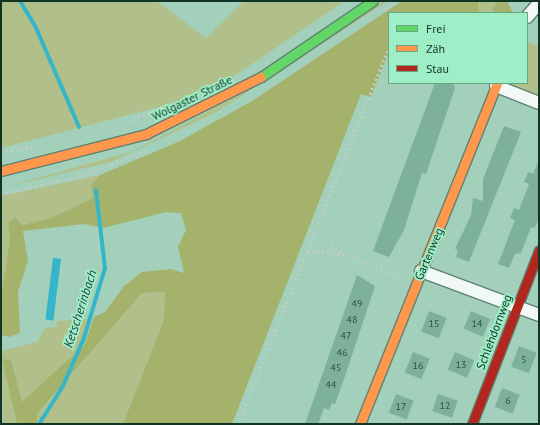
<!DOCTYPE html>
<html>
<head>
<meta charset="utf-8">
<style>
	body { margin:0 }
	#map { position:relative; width:540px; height:425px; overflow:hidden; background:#a3d0ba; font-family:"PT Sans",sans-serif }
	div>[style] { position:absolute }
	.green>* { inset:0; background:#b1c08a }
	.forest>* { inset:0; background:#a5b26c }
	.water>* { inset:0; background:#34b5c9; transform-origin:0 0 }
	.stream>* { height:4px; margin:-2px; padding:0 2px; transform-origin:2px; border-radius:2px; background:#34b5c9 }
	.building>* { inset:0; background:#7db19c; transform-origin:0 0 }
	.path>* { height:2.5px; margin-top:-1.25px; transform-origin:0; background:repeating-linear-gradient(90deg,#bfcdc6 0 2px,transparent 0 5px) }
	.roads { filter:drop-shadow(1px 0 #608172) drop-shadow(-1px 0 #608172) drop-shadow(0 1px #608172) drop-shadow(0 -1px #608172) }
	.street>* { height:12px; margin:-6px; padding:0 6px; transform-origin:6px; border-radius:6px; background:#f1f8f5 }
	.fast>* { height:9px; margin:-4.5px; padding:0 4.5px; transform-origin:4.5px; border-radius:4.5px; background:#63d668 }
	.slow>* { height:9px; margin:-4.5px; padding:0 4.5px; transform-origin:4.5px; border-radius:4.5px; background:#ff974d }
	.jam>* { height:9px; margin:-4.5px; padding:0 4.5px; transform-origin:4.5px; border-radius:4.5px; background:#b3261e }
	span { translate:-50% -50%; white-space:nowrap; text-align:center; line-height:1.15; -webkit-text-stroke:3.5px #9eefc7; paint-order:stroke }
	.number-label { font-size:10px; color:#2d5343 }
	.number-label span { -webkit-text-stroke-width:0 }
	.street-label { font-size:12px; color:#123425 }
	.water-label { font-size:13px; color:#27434d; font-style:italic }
	.frame { position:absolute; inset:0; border:2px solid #123425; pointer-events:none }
	.legend { position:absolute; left:388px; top:12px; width:140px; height:72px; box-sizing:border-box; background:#9eefc7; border:1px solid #66a486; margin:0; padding:5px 7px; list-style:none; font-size:12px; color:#123425 }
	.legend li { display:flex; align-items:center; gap:8px; height:20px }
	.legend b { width:20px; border:1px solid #66a486 }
</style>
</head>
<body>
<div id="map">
	<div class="green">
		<div style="clip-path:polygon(1px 1px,157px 1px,206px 38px,244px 1px,345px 1px,224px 83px,171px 104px,1px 148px)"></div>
		<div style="clip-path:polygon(383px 1px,388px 1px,215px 113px,111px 162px,1px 188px,131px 152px,253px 88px)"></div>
		<div style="clip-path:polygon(478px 1px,498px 1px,492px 8px,495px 13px,479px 13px)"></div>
		<div style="clip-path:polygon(527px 42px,539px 46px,539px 95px,509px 83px,527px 83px)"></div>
		<div style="clip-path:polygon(100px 175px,91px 184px,93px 198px,51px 218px,22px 225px,8px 224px,10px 238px,1px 297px,1px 196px)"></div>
		<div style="clip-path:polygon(165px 292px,164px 320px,123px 424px,37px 424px,37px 415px,142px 293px)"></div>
		<div style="clip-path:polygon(85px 319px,92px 320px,85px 343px,22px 403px,11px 360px,2px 359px,17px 424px,3px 424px,1px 351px,37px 342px,46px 327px,56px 328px,57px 321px)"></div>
	</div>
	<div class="forest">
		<div style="clip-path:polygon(402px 1px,478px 1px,479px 13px,389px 13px,389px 52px,371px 97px,361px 94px,232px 424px,123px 424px,164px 320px,165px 292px,142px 293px,37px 414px,37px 424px,17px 424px,2px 359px,11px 360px,22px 402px,85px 344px,94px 317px,105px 312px,124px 286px,142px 272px,171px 269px,184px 273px,178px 247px,186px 230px,181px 213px,166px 212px,103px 228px,84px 224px,23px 231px,28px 261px,18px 292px,20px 333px,9px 337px,1px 335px,1px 297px,10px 239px,8px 224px,15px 217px,22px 225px,51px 218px,93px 198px,91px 184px,100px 175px,178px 142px,252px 101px)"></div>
		<div style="clip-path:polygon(498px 1px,507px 1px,513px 13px,495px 13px,492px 8px)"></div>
	</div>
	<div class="water">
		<div style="left:53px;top:258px;width:8px;height:62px;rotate:7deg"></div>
	</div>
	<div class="stream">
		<div style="left:20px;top:1px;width:31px;rotate:59deg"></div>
		<div style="left:36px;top:28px;width:108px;rotate:66.5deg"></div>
		<div style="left:39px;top:424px;width:45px;rotate:-57.7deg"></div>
		<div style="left:63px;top:386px;width:52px;rotate:-66.4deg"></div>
		<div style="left:84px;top:338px;width:73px;rotate:-73.3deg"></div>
		<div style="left:105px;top:268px;width:78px;rotate:-96.7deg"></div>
	</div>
	<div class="building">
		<div style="clip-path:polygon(435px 83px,453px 83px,455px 88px,426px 174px,422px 173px,404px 230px,389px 257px,373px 251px)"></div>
		<div style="clip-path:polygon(504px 126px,521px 132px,469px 262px,456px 257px,458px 250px,455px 249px,471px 215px,473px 198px,483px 201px,483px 179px)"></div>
		<div style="clip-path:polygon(539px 160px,539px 220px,534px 228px,531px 227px,521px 253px,515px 254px,509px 268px,498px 264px,515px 220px,510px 218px,514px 208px,519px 210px,529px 184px,524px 182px,528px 172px,533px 174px)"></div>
		<div style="clip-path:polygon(357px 275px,375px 286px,343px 382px,335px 404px,332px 403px,329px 410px,324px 408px,318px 424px,305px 424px)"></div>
		<div style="left:429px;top:311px;width:19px;height:22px;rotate:21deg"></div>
		<div style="left:471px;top:311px;width:21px;height:19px;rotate:23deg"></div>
		<div style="left:519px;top:346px;width:19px;height:22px;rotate:21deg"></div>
		<div style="left:413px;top:352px;width:18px;height:22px;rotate:22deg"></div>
		<div style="left:455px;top:352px;width:21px;height:19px;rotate:23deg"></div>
		<div style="left:502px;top:388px;width:19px;height:20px;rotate:21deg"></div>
		<div style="left:396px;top:394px;width:19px;height:20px;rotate:21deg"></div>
		<div style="left:438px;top:394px;width:21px;height:18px;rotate:19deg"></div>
	</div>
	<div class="path">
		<div style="left:385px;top:9px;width:14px;rotate:-34deg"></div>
		<div style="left:124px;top:123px;width:54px;rotate:-22.8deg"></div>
		<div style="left:1px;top:152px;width:35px;rotate:-10deg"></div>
		<div style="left:1px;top:194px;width:89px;rotate:-12.9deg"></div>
		<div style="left:88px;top:174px;width:64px;rotate:-22.1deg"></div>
		<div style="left:331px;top:246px;width:14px;rotate:30deg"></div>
		<div style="left:307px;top:250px;width:36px;rotate:6deg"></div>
		<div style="left:343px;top:254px;width:65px;rotate:21.8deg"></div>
		<div style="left:238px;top:424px;width:406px;rotate:-68.2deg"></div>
	</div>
	<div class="roads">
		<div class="street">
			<div style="left:527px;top:17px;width:18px;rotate:-49deg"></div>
			<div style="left:496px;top:86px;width:46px;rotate:21.6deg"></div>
			<div style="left:421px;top:271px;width:126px;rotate:20.4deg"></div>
		</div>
		<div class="fast">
			<div style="left:261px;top:77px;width:135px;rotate:-34.2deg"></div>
		</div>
		<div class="slow">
			<div style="left:1px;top:171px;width:150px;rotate:-14.3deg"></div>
			<div style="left:146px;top:134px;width:128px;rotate:-26.4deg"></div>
			<div style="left:360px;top:424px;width:367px;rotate:-68.1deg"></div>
		</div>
		<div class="jam">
			<div style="left:472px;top:424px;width:186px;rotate:-68.9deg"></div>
		</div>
	</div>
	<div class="number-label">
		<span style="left:357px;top:304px">49</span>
		<span style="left:352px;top:320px">48</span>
		<span style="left:434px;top:324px">15</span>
		<span style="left:477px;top:324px">14</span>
		<span style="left:346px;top:336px">47</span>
		<span style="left:342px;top:353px">46</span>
		<span style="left:524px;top:360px">5</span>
		<span style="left:461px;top:365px">13</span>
		<span style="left:418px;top:366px">16</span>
		<span style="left:336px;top:368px">45</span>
		<span style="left:331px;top:385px">44</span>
		<span style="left:508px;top:401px">6</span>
		<span style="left:445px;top:406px">12</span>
		<span style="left:401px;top:407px">17</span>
	</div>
	<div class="street-label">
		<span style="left:192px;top:98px;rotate:-26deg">Wolgaster Straße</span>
		<span style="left:429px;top:254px;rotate:-67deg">Gartenweg</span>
		<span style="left:494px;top:332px;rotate:-69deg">Schlehdornweg</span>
	</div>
	<div class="water-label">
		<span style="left:81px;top:309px;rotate:-72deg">Ketscherinbach</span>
	</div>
	<div class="frame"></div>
	<ul class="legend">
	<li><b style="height:5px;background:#63d668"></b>Frei</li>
	<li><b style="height:5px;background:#ff974d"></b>Zäh</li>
	<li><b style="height:5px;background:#b3261e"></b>Stau</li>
	</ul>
</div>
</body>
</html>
